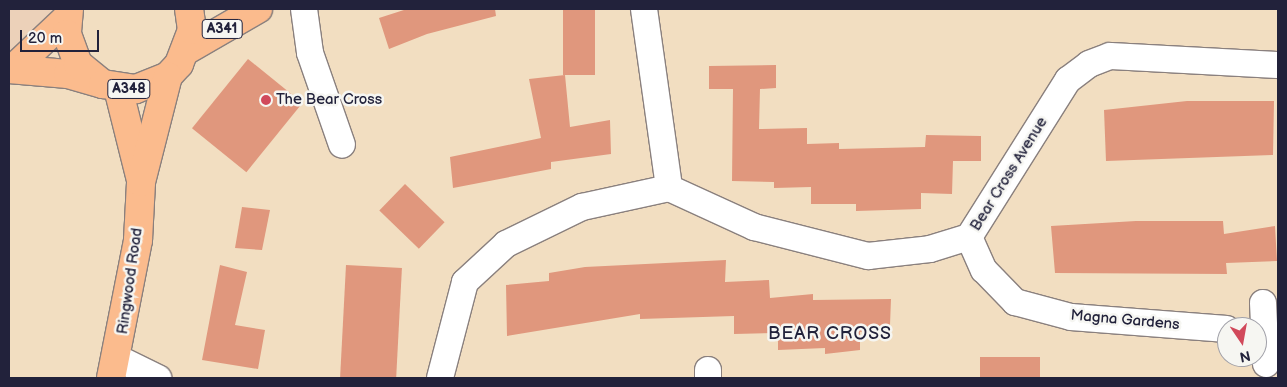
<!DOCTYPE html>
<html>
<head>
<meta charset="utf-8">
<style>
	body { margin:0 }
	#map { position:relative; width:1287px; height:387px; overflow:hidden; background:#f2dec1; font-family:"Balsamiq Sans",sans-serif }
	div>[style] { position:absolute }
	.built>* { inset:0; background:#ecd1b9 }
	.building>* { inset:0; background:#e0977d; transform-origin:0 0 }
	.roads { filter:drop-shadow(1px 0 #8a807e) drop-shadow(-1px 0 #8a807e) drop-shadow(0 1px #8a807e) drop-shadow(0 -1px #8a807e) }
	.minor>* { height:26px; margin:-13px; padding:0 13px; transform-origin:13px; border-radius:13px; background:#fff }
	.major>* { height:28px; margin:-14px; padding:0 14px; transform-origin:14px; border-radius:14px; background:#fbbb8d }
	.highway>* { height:28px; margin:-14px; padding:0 14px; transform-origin:14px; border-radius:14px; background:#fbbb8d }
	.dots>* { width:14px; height:14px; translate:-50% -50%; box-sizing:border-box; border:2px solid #f6f6f2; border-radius:50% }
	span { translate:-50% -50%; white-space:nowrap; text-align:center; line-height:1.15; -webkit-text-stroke:5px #f6f6f2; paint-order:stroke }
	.shield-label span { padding:1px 4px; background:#f6f6f2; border:1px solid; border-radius:4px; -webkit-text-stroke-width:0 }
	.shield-label { font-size:14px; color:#22223b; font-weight:700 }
	.poi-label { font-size:15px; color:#22223b }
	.left { translate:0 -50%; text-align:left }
	.street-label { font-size:15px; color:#22223b }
	.quarter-label { font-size:18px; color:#22223b; letter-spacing:1px }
	.frame { position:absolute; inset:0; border:10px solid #22223b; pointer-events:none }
	.north { position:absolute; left:1217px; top:317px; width:50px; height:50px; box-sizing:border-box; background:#f6f6f2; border:1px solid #a1a1a9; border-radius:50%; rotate:168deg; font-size:14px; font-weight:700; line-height:20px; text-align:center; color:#22223b }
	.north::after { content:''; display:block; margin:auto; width:18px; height:22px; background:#d1495b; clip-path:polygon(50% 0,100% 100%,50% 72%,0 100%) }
	.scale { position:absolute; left:20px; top:30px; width:79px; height:22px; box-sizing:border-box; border:2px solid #22223b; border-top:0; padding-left:6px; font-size:15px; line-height:18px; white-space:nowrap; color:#22223b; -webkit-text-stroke:4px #f6f6f2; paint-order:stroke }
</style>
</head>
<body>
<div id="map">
	<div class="built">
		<div style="clip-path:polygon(9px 9px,69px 9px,9px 69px)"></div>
	</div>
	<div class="building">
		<div style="clip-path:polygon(407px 9px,495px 9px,496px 16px,427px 34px,389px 49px,379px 18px)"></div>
		<div style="left:563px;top:9px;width:32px;height:66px"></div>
		<div style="left:248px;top:59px;width:70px;height:89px;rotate:39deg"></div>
		<div style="clip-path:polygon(776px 65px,776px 88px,760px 89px,759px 129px,807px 128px,807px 144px,839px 143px,839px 149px,925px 147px,926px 135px,981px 136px,981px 161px,953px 161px,952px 194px,921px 193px,921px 209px,856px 211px,856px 204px,811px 204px,811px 187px,774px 188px,774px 182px,732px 181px,733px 89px,709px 89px,709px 66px)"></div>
		<div style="clip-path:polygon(565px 75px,570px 127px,610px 120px,611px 154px,551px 162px,551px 169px,453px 188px,450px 157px,541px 138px,529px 79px)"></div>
		<div style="clip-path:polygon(1187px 101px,1274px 101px,1273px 155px,1106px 161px,1104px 110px)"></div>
		<div style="left:405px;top:184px;width:55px;height:37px;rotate:44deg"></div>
		<div style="clip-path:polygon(242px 207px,270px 210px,262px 250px,235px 248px)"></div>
		<div style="clip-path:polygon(1136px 221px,1223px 221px,1224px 234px,1275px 226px,1277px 261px,1226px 263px,1227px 274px,1055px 273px,1051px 226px)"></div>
		<div style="clip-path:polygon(726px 260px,725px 282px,769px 280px,770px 298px,813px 294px,813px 300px,891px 299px,890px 325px,860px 332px,860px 350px,825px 354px,825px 348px,778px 350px,778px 333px,734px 334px,734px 316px,640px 319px,640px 314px,507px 336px,506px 285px,549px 281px,549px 273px,585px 267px)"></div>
		<div style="clip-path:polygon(220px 265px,247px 272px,235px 325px,265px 330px,258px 369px,202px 360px)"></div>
		<div style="left:346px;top:265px;width:56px;height:113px;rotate:3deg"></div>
		<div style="left:1040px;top:357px;width:21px;height:60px;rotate:90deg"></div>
	</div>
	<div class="roads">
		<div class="minor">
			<div style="left:304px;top:9px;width:44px;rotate:82.2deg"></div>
			<div style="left:310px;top:53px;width:97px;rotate:70.8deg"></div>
			<div style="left:644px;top:9px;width:181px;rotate:82deg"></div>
			<div style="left:969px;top:237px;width:36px;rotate:66deg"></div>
			<div style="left:984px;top:270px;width:45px;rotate:45.9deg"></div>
			<div style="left:1015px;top:302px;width:58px;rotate:15deg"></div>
			<div style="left:1071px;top:317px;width:156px;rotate:4.4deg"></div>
			<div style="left:1263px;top:303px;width:61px;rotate:87.2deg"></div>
			<div style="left:117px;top:358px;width:46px;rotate:26deg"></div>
			<div style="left:708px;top:370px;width:8px;rotate:90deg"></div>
			<div style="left:440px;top:378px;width:99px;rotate:-75.4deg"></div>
			<div style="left:465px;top:282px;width:56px;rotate:-42.8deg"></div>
			<div style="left:506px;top:244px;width:85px;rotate:-26deg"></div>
			<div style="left:582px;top:207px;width:89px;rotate:-12.3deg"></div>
			<div style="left:669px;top:188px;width:94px;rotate:24.6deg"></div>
			<div style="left:754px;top:227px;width:118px;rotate:14.3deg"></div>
			<div style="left:868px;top:256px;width:62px;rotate:-6.4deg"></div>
			<div style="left:930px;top:249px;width:41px;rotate:-17.1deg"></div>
			<div style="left:969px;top:237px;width:186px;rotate:-57.8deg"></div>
			<div style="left:1068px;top:80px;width:26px;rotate:-37deg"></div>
			<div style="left:1089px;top:64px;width:22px;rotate:-21deg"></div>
			<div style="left:1110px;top:56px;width:168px;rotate:3.1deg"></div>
		</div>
		<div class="major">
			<div style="left:187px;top:50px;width:82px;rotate:-30deg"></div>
			<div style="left:15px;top:67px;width:71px;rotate:-43.3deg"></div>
			<div style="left:9px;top:69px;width:59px;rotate:4.8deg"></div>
			<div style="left:68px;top:74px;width:36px;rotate:16deg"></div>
		</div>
		<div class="highway">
			<div style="left:69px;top:9px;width:25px;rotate:95deg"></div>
			<div style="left:67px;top:34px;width:32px;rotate:70deg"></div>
			<div style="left:78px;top:64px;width:32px;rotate:39deg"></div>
			<div style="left:103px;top:84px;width:33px;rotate:9deg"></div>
			<div style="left:136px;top:89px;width:35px;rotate:-22deg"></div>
			<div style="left:168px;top:76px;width:16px;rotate:-47deg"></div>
			<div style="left:179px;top:64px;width:36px;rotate:-69deg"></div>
			<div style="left:192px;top:30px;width:21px;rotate:-98deg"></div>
			<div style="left:118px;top:88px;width:95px;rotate:76deg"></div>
			<div style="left:111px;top:378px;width:141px;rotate:-78.9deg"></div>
			<div style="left:138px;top:240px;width:58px;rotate:-87deg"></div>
			<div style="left:141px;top:182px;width:109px;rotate:-75.7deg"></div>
		</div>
	</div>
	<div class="dots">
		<div style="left:266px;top:100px;background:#d1495b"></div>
	</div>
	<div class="shield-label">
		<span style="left:222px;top:29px">A341</span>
		<span style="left:129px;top:89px">A348</span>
	</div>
	<div class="poi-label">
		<span class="left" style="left:276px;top:100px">The Bear Cross</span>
	</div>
	<div class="street-label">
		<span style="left:1009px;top:174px;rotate:-58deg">Bear Cross Avenue</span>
		<span style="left:130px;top:281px;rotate:-82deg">Ringwood Road</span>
		<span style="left:1125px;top:320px;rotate:5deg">Magna Gardens</span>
	</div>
	<div class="quarter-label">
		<span style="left:830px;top:334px">BEAR CROSS</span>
	</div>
	<div class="frame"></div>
	<div class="north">N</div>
	<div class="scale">20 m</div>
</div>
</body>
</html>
